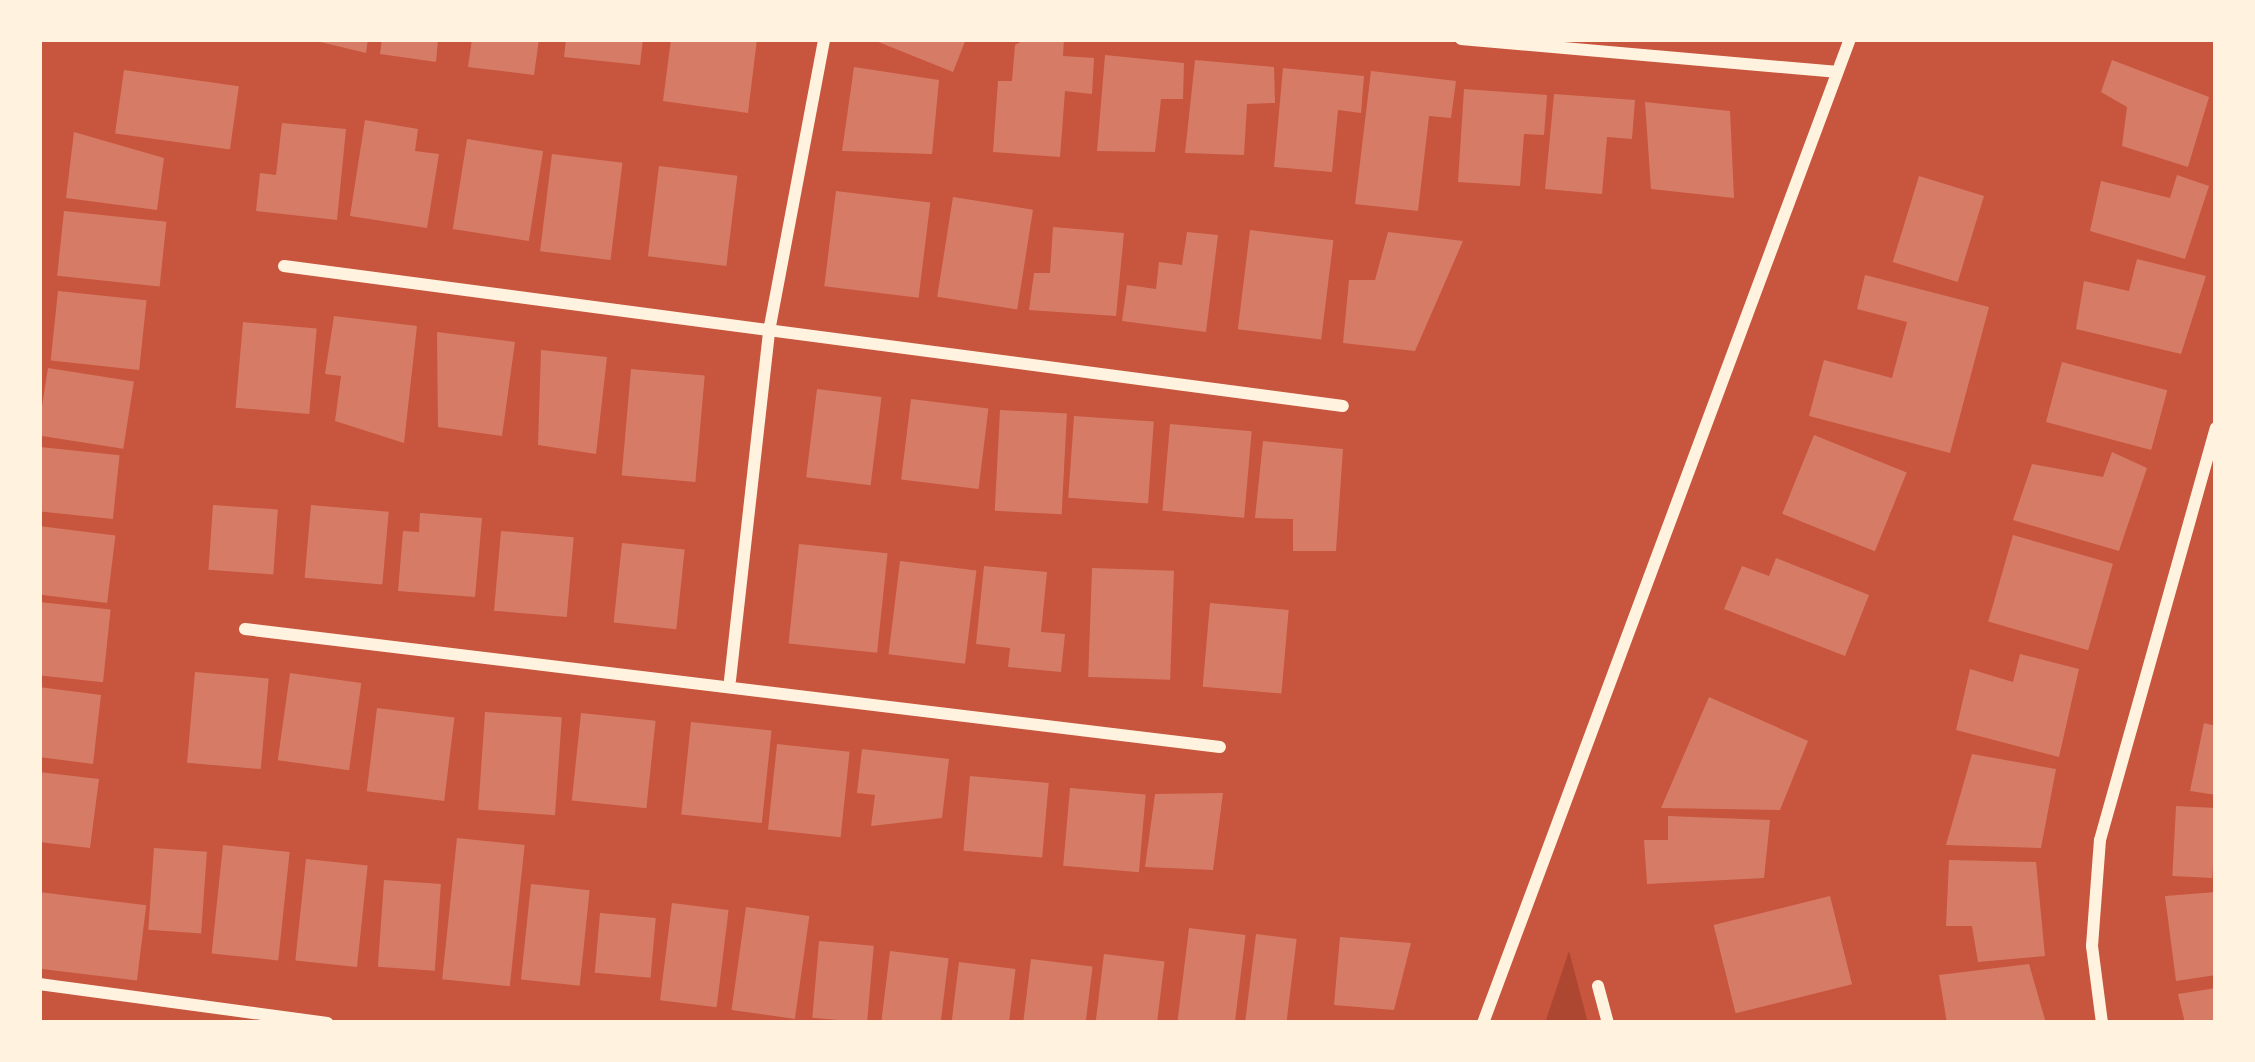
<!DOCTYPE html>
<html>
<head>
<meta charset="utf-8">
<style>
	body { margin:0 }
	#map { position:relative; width:2255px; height:1062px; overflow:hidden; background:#c8553d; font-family:"Fira Sans",sans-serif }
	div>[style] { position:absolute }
	.green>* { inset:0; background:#ae4732 }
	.building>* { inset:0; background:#d67c66; transform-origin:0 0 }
	.minor>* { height:12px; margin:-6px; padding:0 6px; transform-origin:6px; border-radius:6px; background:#fff3e0 }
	span { translate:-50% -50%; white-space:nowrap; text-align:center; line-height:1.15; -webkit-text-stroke:12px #fff3e0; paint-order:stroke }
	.frame { position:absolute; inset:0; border:42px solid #fff3e0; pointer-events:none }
</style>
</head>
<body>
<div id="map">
	<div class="green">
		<div style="clip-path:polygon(1569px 951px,1588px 1023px,1545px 1023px)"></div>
	</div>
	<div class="building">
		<div style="clip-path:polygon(308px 39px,368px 39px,366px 53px)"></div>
		<div style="clip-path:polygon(382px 39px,438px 39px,436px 62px,380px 54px)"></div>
		<div style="clip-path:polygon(472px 39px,539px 39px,534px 75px,468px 67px)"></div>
		<div style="clip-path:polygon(566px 39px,643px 39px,640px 65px,564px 57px)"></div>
		<div style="clip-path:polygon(671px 39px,757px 39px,748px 113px,663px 101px)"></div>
		<div style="clip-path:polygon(871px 39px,966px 39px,953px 72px)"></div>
		<div style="clip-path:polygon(1026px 39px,1064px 39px,1063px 56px,1094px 58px,1092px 94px,1065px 91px,1060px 157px,993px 152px,998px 81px,1012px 81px,1015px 45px)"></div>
		<div style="clip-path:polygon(1105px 55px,1184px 63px,1183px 99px,1161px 99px,1155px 152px,1097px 151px)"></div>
		<div style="clip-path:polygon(1195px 60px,1274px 67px,1275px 103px,1247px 104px,1244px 155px,1185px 153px)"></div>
		<div style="clip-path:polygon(2112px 60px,2209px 97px,2188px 167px,2122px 146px,2127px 107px,2101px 92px)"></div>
		<div style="clip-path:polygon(854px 67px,939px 80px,932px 154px,842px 151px)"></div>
		<div style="clip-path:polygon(1283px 68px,1364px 76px,1361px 113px,1338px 110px,1332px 172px,1274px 167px)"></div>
		<div style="left:124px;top:70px;width:116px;height:64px;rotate:8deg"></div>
		<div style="clip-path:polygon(1371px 71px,1456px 81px,1451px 118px,1429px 116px,1418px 211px,1355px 204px)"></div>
		<div style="clip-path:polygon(1464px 89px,1547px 95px,1544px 135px,1524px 134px,1520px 186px,1458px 182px)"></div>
		<div style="clip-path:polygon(1554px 94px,1635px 100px,1632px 139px,1607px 137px,1602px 194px,1545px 189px)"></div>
		<div style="clip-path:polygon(1645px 102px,1730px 111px,1734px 198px,1651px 189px)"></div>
		<div style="clip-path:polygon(365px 120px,418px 129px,415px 151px,439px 154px,427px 228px,350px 216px)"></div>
		<div style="clip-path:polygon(282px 123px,346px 129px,337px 220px,256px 211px,260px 173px,276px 175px)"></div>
		<div style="clip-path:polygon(74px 132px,164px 158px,157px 210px,66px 198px)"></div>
		<div style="left:467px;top:139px;width:77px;height:91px;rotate:9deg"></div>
		<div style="left:552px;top:154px;width:71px;height:98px;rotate:7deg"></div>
		<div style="left:659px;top:166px;width:79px;height:91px;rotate:7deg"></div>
		<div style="clip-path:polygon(2177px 175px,2209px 186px,2185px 259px,2090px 231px,2101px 181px,2170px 198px)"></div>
		<div style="left:1919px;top:176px;width:68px;height:90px;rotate:17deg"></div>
		<div style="left:836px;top:191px;width:95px;height:96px;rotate:7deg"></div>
		<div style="left:953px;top:197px;width:81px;height:101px;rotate:9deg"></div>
		<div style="left:64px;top:211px;width:103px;height:65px;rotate:6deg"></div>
		<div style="clip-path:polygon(1053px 227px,1124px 233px,1116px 316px,1029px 310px,1034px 273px,1050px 273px)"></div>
		<div style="left:1250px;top:230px;width:84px;height:100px;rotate:7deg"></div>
		<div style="clip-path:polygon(1187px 232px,1218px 235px,1206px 332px,1122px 321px,1127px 285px,1156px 289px,1159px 262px,1182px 265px)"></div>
		<div style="clip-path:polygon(1388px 232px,1463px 241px,1415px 351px,1343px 343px,1349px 280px,1375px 280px)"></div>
		<div style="clip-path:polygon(2137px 259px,2206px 276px,2181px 354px,2076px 329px,2084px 281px,2129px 291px)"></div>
		<div style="clip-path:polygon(1865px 275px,1989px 307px,1950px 453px,1809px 416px,1824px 360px,1892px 378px,1907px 322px,1857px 309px)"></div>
		<div style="left:58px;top:291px;width:89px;height:70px;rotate:6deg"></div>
		<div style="clip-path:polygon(334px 316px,417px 326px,404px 443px,335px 421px,341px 376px,325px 374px)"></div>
		<div style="left:243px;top:322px;width:74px;height:86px;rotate:5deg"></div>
		<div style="clip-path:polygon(437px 332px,515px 342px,502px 436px,438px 427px)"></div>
		<div style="clip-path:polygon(541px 350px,607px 357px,596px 454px,538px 445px)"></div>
		<div style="left:2062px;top:362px;width:109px;height:62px;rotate:15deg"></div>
		<div style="left:48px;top:368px;width:87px;height:68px;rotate:9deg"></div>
		<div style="left:631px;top:369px;width:74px;height:107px;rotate:5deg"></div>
		<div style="left:817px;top:389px;width:65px;height:89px;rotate:7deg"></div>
		<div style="left:911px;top:399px;width:78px;height:81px;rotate:7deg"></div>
		<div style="left:1000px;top:410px;width:67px;height:101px;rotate:3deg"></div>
		<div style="left:1074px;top:416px;width:80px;height:82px;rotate:4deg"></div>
		<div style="left:1170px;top:424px;width:82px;height:87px;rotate:5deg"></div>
		<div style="left:1814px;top:435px;width:100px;height:85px;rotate:22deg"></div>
		<div style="clip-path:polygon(1263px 441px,1343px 449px,1336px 551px,1293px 551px,1293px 519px,1255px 518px)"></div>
		<div style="left:40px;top:447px;width:80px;height:64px;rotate:6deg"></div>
		<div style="clip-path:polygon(2112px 452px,2147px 468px,2119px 551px,2013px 520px,2032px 464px,2103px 477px)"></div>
		<div style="left:213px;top:505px;width:65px;height:65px;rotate:4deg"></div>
		<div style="left:311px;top:505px;width:78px;height:73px;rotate:5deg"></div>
		<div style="clip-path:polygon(420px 513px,482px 518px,475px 597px,398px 591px,403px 531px,419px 532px)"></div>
		<div style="left:39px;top:526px;width:77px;height:68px;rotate:7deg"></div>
		<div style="left:501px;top:531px;width:73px;height:80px;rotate:5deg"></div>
		<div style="left:2013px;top:535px;width:104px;height:90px;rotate:16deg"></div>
		<div style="left:622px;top:543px;width:63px;height:80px;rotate:6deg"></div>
		<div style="left:799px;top:544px;width:89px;height:100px;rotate:6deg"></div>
		<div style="clip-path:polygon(1776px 558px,1869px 595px,1845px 656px,1724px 609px,1742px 566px,1769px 576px)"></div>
		<div style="left:900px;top:561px;width:77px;height:94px;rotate:7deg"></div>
		<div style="clip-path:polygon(984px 566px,1047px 572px,1041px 632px,1065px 634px,1061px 672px,1008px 667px,1010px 648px,976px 644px)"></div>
		<div style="left:1092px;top:568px;width:82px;height:109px;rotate:2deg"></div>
		<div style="left:39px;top:602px;width:72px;height:73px;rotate:6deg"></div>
		<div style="left:1210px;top:603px;width:79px;height:84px;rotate:5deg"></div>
		<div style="clip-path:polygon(2020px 654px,2079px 669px,2059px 757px,1956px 730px,1970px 669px,2013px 682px)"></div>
		<div style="left:195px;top:672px;width:74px;height:91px;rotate:5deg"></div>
		<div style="left:290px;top:673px;width:72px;height:88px;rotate:8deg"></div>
		<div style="clip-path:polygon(39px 687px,101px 695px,93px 764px,39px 757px)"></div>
		<div style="clip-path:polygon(1709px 697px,1808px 741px,1780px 810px,1661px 808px)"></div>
		<div style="left:377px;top:708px;width:78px;height:84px;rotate:7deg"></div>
		<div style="left:485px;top:712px;width:77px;height:98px;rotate:4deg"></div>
		<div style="left:581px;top:713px;width:75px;height:88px;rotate:6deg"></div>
		<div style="left:691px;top:722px;width:81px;height:93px;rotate:6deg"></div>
		<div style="clip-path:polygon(2204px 723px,2216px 726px,2216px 795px,2190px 791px)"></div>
		<div style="left:777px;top:744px;width:73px;height:86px;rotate:6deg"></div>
		<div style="clip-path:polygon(862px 749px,949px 759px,942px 818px,871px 826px,875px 795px,857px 793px)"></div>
		<div style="clip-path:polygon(1972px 754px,2056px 769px,2041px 848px,1946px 845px)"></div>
		<div style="clip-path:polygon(39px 772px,99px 779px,90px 848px,39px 842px)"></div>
		<div style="left:970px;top:776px;width:79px;height:75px;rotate:5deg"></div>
		<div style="left:1070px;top:788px;width:76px;height:78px;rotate:5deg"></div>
		<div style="clip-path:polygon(1223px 793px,1213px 870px,1145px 867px,1155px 794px)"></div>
		<div style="left:2176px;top:806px;width:40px;height:70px;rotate:3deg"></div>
		<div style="clip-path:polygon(1668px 816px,1770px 820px,1764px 878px,1647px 884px,1644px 840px,1668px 840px)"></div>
		<div style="left:457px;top:838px;width:68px;height:142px;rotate:6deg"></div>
		<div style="left:223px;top:845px;width:67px;height:109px;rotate:6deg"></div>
		<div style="left:154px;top:848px;width:53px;height:82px;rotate:4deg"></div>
		<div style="left:306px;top:859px;width:62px;height:102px;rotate:6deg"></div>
		<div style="clip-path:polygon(1949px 860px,2036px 862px,2045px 956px,1978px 962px,1972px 926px,1946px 926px)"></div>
		<div style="left:384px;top:880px;width:57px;height:87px;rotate:4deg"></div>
		<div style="left:531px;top:884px;width:59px;height:96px;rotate:6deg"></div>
		<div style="left:39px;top:892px;width:108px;height:76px;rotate:7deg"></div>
		<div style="clip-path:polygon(2216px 892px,2216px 975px,2176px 981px,2165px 896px)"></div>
		<div style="left:1830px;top:896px;width:91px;height:120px;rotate:76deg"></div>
		<div style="left:672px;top:903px;width:57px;height:98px;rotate:7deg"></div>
		<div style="left:746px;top:907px;width:64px;height:104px;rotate:8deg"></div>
		<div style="left:600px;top:913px;width:56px;height:60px;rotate:5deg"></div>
		<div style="left:1189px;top:928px;width:57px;height:96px;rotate:7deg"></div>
		<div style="left:1256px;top:934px;width:41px;height:88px;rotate:7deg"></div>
		<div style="clip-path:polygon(1340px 937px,1411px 943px,1394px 1010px,1334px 1005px)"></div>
		<div style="left:819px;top:941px;width:55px;height:77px;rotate:5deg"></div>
		<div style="left:890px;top:951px;width:59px;height:73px;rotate:7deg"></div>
		<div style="left:1104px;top:954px;width:61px;height:69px;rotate:7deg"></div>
		<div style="left:1031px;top:959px;width:62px;height:64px;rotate:7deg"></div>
		<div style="left:959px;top:962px;width:57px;height:62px;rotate:7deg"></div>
		<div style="clip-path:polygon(2029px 964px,2046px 1023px,1947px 1023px,1939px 975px)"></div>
		<div style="clip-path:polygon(2216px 988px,2216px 1023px,2185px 1023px,2178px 994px)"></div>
	</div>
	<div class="minor">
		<div style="left:1461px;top:39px;width:376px;rotate:5deg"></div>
		<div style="left:284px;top:266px;width:1068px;rotate:7.53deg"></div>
		<div style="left:245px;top:629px;width:982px;rotate:6.9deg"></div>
		<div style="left:730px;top:680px;width:356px;rotate:-83.6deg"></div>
		<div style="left:770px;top:326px;width:292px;rotate:-79.3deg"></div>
		<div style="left:39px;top:984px;width:291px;rotate:7.7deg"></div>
		<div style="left:1598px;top:986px;width:38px;rotate:75deg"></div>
		<div style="left:1483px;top:1023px;width:1050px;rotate:-69.55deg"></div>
		<div style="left:2102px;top:1023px;width:78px;rotate:-97.4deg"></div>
		<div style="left:2092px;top:946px;width:106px;rotate:-85.7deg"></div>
		<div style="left:2100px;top:840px;width:428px;rotate:-74.3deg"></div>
	</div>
	<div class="frame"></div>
</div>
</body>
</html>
